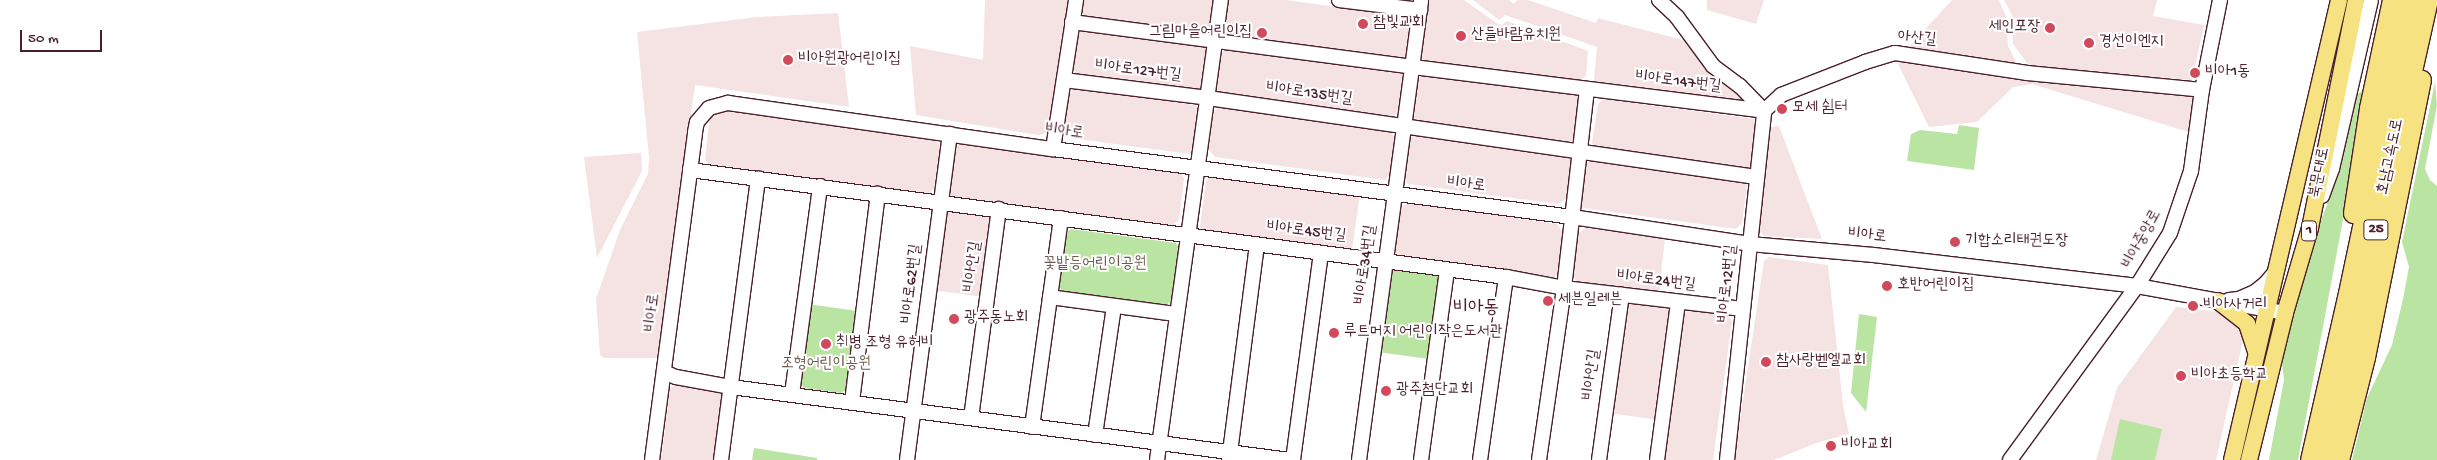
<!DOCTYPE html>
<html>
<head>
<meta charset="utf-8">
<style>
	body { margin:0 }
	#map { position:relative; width:2437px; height:460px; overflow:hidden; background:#fff; font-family:"Gochi Hand","Poor Story",sans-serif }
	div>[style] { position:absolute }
	.built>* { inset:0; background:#f4e3e2 }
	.green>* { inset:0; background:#bae4a1 }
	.roads { filter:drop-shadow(1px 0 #4a1f2b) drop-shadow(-1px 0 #4a1f2b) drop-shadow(0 1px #4a1f2b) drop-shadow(0 -1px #4a1f2b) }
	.minor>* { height:14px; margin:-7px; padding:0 7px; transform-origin:7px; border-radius:7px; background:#fff }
	.major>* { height:16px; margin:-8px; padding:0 8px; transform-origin:8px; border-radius:8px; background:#f7e281 }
	.highway>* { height:19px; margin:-9.5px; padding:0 9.5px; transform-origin:9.5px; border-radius:9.5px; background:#f7e281 }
	.dots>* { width:14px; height:14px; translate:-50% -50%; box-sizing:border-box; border:2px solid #fff; border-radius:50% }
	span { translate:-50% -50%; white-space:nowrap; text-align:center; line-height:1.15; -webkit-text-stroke:4px #fff; paint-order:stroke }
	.shield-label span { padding:1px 4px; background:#fff; border:1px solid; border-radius:4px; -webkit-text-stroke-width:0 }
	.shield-label { font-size:15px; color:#4a1f2b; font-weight:700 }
	.poi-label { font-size:16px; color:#4a1f2b }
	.left { translate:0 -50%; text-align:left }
	.right { translate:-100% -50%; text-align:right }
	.street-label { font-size:16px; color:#4a1f2b }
	.park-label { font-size:16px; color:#6c5a4e }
	.quarter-label { font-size:19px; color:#4a1f2b }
	.scale { position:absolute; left:20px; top:30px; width:82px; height:22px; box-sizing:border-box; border:2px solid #4a1f2b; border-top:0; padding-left:6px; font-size:15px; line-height:18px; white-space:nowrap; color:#4a1f2b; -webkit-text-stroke:4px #fff; paint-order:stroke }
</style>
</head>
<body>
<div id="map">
	<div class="built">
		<div style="clip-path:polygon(985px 0,1068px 0,1051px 132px,1038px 135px,916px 115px,910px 46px,983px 60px)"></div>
		<div style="clip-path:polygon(1082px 0,1217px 0,1213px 33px,1207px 37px,1088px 21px,1081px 12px)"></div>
		<div style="clip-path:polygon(1227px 0,1286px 0,1405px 16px,1412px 25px,1408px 54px,1397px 60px,1229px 37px,1223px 30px)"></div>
		<div style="clip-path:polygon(1426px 0,1464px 0,1498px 24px,1502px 25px,1507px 21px,1588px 51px,1586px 76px,1577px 83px,1425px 63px,1419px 53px)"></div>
		<div style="clip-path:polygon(1473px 0,1509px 0,1514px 4px,1517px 0,1528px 0,1596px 23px,1598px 18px,1691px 42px,1707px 67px,1750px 104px,1599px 86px,1594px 80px,1597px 47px,1505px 15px,1499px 20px)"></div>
		<div style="clip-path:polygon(1707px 0,1764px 0,1756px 24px,1707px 10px)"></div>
		<div style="clip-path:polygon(1952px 0,1999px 0,2006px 16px,2008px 46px,2017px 64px,1907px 49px)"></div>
		<div style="clip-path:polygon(2004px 0,2157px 0,2153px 16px,2204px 25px,2192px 80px,2034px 67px,2027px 63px,2013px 44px,2012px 15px)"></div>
		<div style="clip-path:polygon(838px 13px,849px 107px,695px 85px,657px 358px,604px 358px,600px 355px,596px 299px,620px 230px,648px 174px,649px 157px,637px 32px,757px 17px)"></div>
		<div style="clip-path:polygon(1085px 29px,1204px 44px,1210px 51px,1205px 90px,1199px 94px,1080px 78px,1073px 69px,1077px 35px)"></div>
		<div style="clip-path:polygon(1226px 49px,1400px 71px,1405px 77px,1401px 110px,1393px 116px,1221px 95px,1216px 88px,1220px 54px)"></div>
		<div style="clip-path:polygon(1896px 60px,2192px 94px,2192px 133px,2032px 84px,2013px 87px,1977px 122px,1929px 127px)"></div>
		<div style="clip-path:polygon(1426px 73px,1576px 93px,1582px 101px,1577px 137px,1569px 143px,1418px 122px,1412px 115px,1417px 80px)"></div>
		<div style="clip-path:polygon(1075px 89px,1195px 105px,1200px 111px,1195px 150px,1190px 154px,1070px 138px,1063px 129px,1067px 95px)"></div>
		<div style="clip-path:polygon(1604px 99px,1754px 119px,1759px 125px,1754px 163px,1747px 168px,1596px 148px,1592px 143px,1598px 104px)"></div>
		<div style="clip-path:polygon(1220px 107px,1389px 129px,1395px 138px,1390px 175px,1385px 180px,1215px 157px,1207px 148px,1212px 113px)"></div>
		<div style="clip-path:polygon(719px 109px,934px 138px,940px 146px,934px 188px,928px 194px,709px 164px,705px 159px,710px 116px)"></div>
		<div style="clip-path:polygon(1779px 126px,1822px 239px,1764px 236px,1759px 231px,1768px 132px,1771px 127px)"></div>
		<div style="clip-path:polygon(1416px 135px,1566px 155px,1571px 161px,1566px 199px,1559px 204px,1408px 184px,1403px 179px,1409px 139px)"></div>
		<div style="clip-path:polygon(963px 141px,1178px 170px,1184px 178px,1179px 220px,1172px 226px,951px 196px,949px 193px,955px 148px)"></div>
		<div style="clip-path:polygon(641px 153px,642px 171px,597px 258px,584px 157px)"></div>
		<div style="clip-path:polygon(1593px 159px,1743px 179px,1747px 185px,1742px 223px,1736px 229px,1584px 208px,1580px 203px,1586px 164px)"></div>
		<div style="clip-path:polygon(1214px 175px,1360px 194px,1352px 250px,1202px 230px,1200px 227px,1206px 181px)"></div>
		<div style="clip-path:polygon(1408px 202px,1557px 224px,1563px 233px,1557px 275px,1551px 280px,1400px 258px,1394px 250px,1400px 209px)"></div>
		<div style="clip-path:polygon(952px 208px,987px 212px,993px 220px,983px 297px,933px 290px,942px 217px)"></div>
		<div style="clip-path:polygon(1586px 228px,1665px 238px,1659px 293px,1578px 283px,1572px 275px,1577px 234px)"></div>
		<div style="clip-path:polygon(1769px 257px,1828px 265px,1843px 405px,1849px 434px,1816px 443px,1774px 460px,1734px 460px,1764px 261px)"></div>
		<div style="clip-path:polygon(1630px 301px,1667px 306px,1672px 312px,1658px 420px,1609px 413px,1624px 307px)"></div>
		<div style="clip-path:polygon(2176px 307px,2220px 312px,2238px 325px,2243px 340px,2216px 460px,2096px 460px,2117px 388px)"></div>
		<div style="clip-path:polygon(1689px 310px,1727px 315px,1732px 321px,1713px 460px,1664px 460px,1684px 315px)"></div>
		<div style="clip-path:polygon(679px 382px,717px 389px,722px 396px,713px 460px,661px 460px,670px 389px)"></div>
	</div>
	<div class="green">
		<div style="clip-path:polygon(2435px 82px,2437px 105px,2425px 169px,2430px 180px,2437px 186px,2437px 460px,2352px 460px,2367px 398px,2392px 345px,2403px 299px,2409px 267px,2402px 242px)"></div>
		<div style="clip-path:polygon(2364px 90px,2356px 150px,2298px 460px,2269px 460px,2284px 380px,2281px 354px,2309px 252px,2339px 173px,2357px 94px)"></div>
		<div style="clip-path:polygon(1959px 125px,1979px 128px,1974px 170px,1907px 161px,1911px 134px,1920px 130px,1957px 134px)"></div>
		<div style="clip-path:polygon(1071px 229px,1176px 243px,1179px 248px,1172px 301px,1164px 306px,1064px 293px,1058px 285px,1064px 235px)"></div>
		<div style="clip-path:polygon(1397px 267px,1435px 272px,1440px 280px,1429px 359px,1378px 352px,1388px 273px)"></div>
		<div style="clip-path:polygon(808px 304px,857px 311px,849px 388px,841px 393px,804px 388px,799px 381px)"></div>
		<div style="clip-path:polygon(1859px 314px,1877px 317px,1866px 412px,1851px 393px)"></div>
		<div style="clip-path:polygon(2120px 419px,2162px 429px,2155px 460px,2111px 460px)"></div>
		<div style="clip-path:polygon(754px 448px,817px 458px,817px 460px,752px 460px)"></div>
	</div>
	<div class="roads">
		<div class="minor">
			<div style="left:1339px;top:0;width:82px;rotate:7deg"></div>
			<div style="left:1659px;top:0;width:25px;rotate:43deg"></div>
			<div style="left:1677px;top:17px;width:61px;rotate:53.7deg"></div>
			<div style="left:1713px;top:66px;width:34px;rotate:37deg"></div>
			<div style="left:1740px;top:86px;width:35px;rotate:46deg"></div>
			<div style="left:1072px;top:22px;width:344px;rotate:7.5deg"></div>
			<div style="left:1413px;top:67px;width:354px;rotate:7.1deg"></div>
			<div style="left:1064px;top:80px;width:145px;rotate:7.1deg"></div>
			<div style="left:1208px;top:98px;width:554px;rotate:8.2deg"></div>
			<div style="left:1764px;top:111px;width:23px;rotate:-43deg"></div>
			<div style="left:1781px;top:95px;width:90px;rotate:-21.4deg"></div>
			<div style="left:1865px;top:62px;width:31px;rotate:-17deg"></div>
			<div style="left:1895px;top:53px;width:134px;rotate:8.6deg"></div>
			<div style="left:2027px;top:73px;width:176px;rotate:5.5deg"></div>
			<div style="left:1053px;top:149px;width:151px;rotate:-81.2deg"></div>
			<div style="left:690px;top:170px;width:823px;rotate:7.47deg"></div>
			<div style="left:1506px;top:277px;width:59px;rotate:10.7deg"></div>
			<div style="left:1564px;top:288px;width:180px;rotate:6.7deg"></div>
			<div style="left:2322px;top:196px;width:29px;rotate:-70deg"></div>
			<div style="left:2332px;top:169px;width:173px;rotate:-77deg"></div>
			<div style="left:1050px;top:297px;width:127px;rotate:7.7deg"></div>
			<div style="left:2229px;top:300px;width:10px;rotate:-6deg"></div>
			<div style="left:2239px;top:299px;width:17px;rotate:-24deg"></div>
			<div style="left:2255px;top:292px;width:14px;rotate:-39deg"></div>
			<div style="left:2266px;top:283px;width:16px;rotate:-50deg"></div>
			<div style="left:664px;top:372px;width:13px;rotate:23deg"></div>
			<div style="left:676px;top:377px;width:56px;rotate:10.3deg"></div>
			<div style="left:731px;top:387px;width:564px;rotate:7.44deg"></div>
			<div style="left:792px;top:394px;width:210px;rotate:-82.3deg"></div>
			<div style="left:852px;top:402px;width:210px;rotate:-82.9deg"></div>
			<div style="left:971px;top:418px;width:211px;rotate:-82.4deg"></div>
			<div style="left:1032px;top:427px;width:211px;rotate:-82.1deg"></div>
			<div style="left:1095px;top:435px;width:130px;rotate:-81.6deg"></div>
			<div style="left:652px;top:460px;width:331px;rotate:-82.5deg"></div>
			<div style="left:695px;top:132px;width:10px;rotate:-79deg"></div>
			<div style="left:697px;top:122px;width:18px;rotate:-49deg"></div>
			<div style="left:709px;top:108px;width:20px;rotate:-15deg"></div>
			<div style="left:728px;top:103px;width:328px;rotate:8.1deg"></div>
			<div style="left:1053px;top:149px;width:523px;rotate:7.46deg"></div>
			<div style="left:1572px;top:217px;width:180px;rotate:8.6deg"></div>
			<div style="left:1750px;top:244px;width:124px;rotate:5.1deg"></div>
			<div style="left:1874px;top:255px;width:265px;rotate:6.7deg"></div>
			<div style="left:2137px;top:286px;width:150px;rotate:10.3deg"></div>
			<div style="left:721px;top:460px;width:284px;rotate:-82.5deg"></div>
			<div style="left:907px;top:460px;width:329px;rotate:-82.5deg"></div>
			<div style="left:1157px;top:460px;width:464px;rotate:-82.1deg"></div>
			<div style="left:1229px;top:460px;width:217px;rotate:-82.6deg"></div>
			<div style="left:1293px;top:460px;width:209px;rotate:-82.3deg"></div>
			<div style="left:1359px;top:460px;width:464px;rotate:-82.3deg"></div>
			<div style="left:1421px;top:460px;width:192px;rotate:-82.2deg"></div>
			<div style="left:1480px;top:460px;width:185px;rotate:-81.9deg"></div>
			<div style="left:1539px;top:460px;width:174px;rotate:-81.7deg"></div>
			<div style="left:1564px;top:288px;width:200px;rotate:-83.4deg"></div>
			<div style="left:1599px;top:460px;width:167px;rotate:-82.1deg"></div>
			<div style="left:1657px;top:460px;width:159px;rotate:-82.4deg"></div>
			<div style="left:1727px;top:460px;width:351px;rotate:-83.9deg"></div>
			<div style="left:2010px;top:460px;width:215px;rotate:-53.9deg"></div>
			<div style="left:2137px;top:286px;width:62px;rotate:-58.1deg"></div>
			<div style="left:2170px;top:233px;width:65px;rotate:-71.3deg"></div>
			<div style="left:2191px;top:171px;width:82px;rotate:-82.3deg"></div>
			<div style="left:2202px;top:90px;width:92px;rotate:-78.7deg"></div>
		</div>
		<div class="major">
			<div style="left:2218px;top:301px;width:37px;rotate:38deg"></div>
			<div style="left:2247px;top:324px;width:29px;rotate:72deg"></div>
			<div style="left:2232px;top:460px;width:472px;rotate:-76.9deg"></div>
			<div style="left:2249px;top:460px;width:151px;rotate:-76.2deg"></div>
			<div style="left:2285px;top:313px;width:89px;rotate:-73.6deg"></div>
			<div style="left:2310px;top:228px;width:233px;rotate:-78.6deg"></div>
		</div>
		<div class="highway">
			<div style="left:2353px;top:213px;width:106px;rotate:-81.3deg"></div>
			<div style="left:2369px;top:108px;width:110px;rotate:-78deg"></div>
			<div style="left:2310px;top:460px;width:171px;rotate:-77.2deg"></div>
			<div style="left:2348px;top:293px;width:299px;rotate:-78.1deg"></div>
			<div style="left:2325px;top:460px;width:471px;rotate:-77.4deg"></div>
			<div style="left:2339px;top:460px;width:106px;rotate:-75.8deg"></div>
			<div style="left:2365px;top:357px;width:283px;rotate:-78.6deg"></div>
		</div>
	</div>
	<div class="dots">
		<div style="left:1363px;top:24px;background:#d1495b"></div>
		<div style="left:2050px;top:28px;background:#d1495b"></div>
		<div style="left:1262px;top:33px;background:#d1495b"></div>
		<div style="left:1461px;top:36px;background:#d1495b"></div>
		<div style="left:2089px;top:43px;background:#d1495b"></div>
		<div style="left:788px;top:60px;background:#d1495b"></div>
		<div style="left:2195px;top:73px;background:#d1495b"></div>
		<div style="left:1782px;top:109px;background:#d1495b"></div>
		<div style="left:1955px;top:242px;background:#d1495b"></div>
		<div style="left:1887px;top:286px;background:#d1495b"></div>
		<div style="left:1548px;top:301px;background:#d1495b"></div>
		<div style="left:2193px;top:306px;background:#d1495b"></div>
		<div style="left:954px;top:319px;background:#d1495b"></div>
		<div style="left:1334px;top:333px;background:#d1495b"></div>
		<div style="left:826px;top:344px;background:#d1495b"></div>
		<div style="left:1766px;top:362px;background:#d1495b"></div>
		<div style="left:2181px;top:376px;background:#d1495b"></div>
		<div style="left:1386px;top:391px;background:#d1495b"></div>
		<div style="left:1831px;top:446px;background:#d1495b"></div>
	</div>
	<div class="shield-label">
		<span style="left:2376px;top:230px">25</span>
		<span style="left:2309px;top:231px">1</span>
	</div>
	<div class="poi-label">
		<span class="left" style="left:1373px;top:24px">참빛교회</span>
		<span class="right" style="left:2040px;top:28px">세인포장</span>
		<span class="right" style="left:1252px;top:33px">그림마을어린이집</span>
		<span class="left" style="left:1471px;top:36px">산들바람유치원</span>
		<span class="left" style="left:2099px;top:43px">경선이엔지</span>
		<span class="left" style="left:798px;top:60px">비아원광어린이집</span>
		<span class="left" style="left:2205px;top:73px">비아1동</span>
		<span class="left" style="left:1792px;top:109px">모세 쉼터</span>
		<span class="left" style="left:1965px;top:242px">기합소리태권도장</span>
		<span class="left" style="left:1897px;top:286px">호반어린이집</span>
		<span class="left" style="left:1558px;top:301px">세븐일레븐</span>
		<span class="left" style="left:2203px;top:306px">비아사거리</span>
		<span class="left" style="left:964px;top:319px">광주동노회</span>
		<span class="left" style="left:1344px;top:333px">루트머지 어린이작은도서관</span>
		<span class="left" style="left:836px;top:344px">취병 조형 유허비</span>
		<span class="left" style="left:1776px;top:362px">참사랑벧엘교회</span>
		<span class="left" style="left:2191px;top:376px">비아초등학교</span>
		<span class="left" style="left:1396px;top:391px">광주첨단교회</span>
		<span class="left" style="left:1841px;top:446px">비아교회</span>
	</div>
	<div class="street-label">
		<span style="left:1917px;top:40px;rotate:5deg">아산길</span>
		<span style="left:1138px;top:72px;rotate:7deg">비아로127번길</span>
		<span style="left:1678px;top:83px;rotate:7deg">비아로147번길</span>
		<span style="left:1309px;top:95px;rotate:8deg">비아로135번길</span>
		<span style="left:1064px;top:133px;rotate:8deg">비아로</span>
		<span style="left:2392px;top:157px;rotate:-78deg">호남고속도로</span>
		<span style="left:2321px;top:173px;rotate:-79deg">북문대로</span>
		<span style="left:1466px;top:186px;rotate:7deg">비아로</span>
		<span style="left:1306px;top:233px;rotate:7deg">비아로45번길</span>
		<span style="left:1867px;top:237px;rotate:6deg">비아로</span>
		<span style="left:2143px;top:240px;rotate:-61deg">비아중앙로</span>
		<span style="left:1367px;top:265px;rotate:-82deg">비아로34번길</span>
		<span style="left:974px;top:267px;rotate:-82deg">비아안길</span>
		<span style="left:1656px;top:282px;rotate:7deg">비아로24번길</span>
		<span style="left:913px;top:284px;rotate:-83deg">비아로62번길</span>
		<span style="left:1729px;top:284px;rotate:-84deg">비아로12번길</span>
		<span style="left:654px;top:313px;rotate:-83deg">비아로</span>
		<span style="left:1593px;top:375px;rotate:-82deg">비아안길</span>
	</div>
	<div class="park-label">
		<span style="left:1095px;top:265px">꽃밭등어린이공원</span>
		<span style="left:826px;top:365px">조형어린이공원</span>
	</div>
	<div class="quarter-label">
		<span style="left:1476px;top:309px">비아동</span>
	</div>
	<div class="scale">50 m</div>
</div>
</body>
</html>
